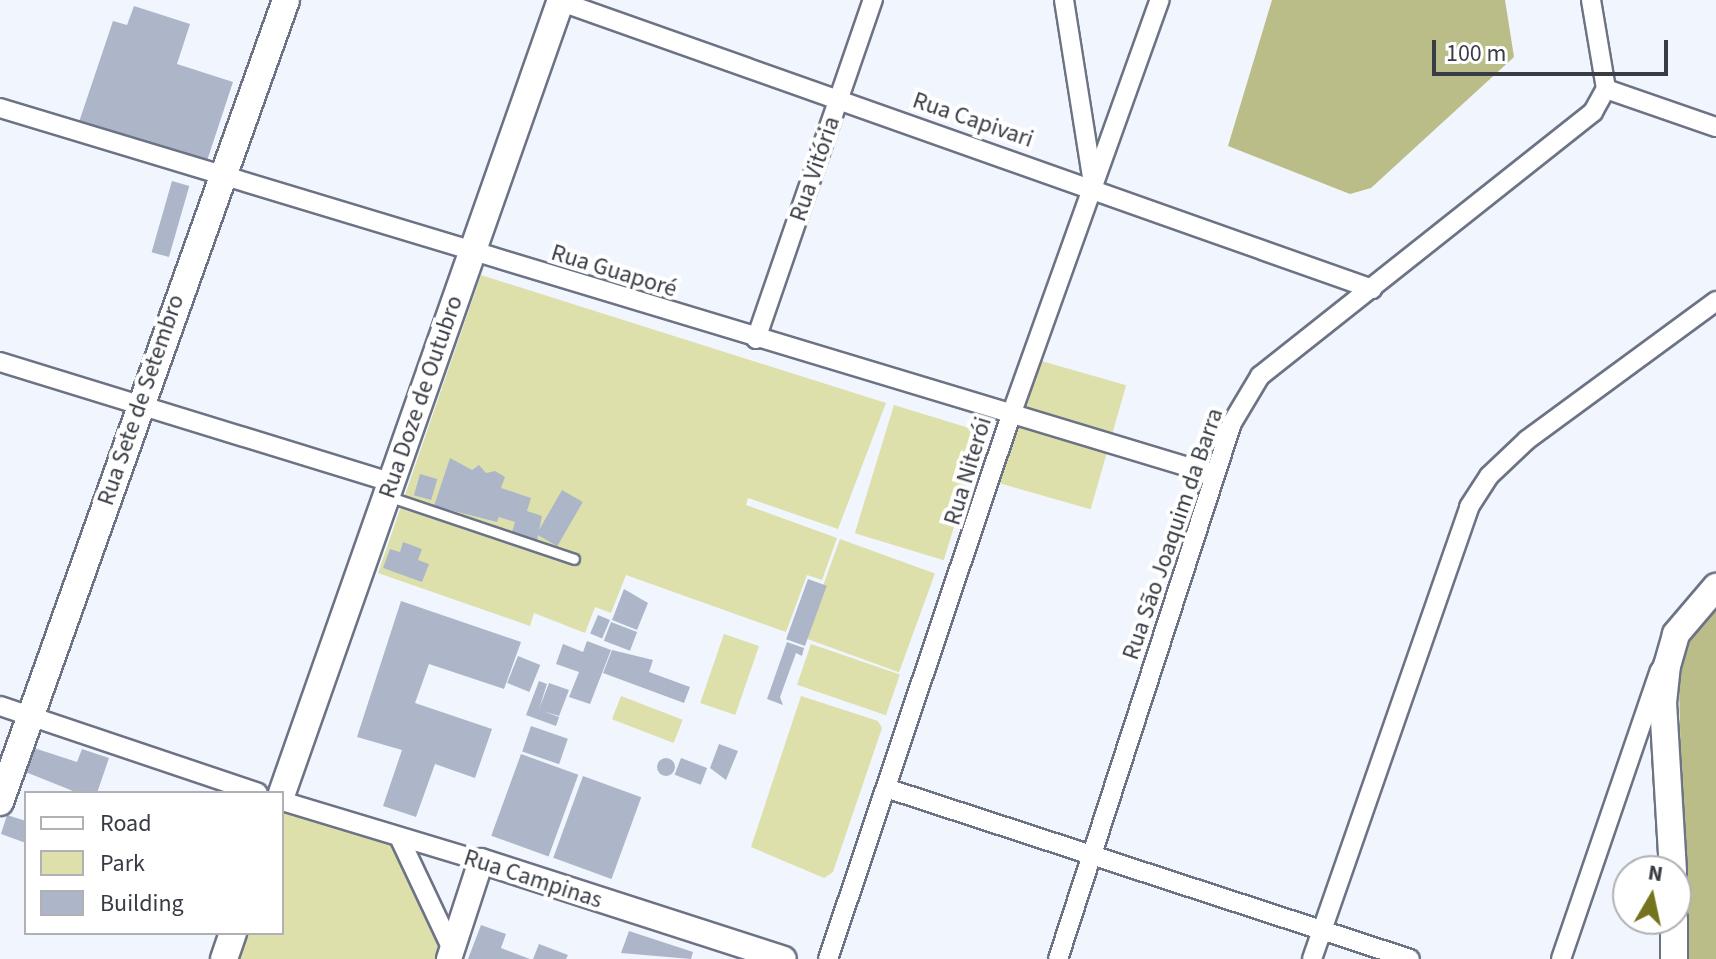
<!DOCTYPE html>
<html>
<head>
<meta charset="utf-8">
<style>
	body { margin:0 }
	#map { position:relative; width:1716px; height:959px; overflow:hidden; background:#f1f5fd; font-family:"Source Sans 3",sans-serif }
	div>[style] { position:absolute }
	.green>* { inset:0; background:#dde0ab; transform-origin:0 0 }
	.forest>* { inset:0; background:#babd87 }
	.building>* { inset:0; background:#adb6c9; transform-origin:0 0 }
	.round { border-radius:50% }
	.roads { filter:drop-shadow(2px 0 #6c7385) drop-shadow(-2px 0 #6c7385) drop-shadow(0 2px #6c7385) drop-shadow(0 -2px #6c7385) }
	.service>* { height:9px; margin:-4.5px; padding:0 4.5px; transform-origin:4.5px; border-radius:4.5px; background:#fff }
	.minor>* { height:18px; margin:-9px; padding:0 9px; transform-origin:9px; border-radius:9px; background:#fff }
	.tertiary>* { height:24px; margin:-12px; padding:0 12px; transform-origin:12px; border-radius:12px; background:#fff }
	.secondary>* { height:26px; margin:-13px; padding:0 13px; transform-origin:13px; border-radius:13px; background:#fff }
	span { translate:-50% -50%; white-space:nowrap; text-align:center; line-height:1.15; -webkit-text-stroke:8px #fff; paint-order:stroke }
	.street-label { font-size:24px; color:#383c44 }
	.legend { position:absolute; left:24px; top:791px; width:260px; height:144px; box-sizing:border-box; background:#fff; border:2px solid #afb1b4; margin:0; padding:10px 14px; list-style:none; font-size:24px; color:#383c44 }
	.legend li { display:flex; align-items:center; gap:16px; height:40px }
	.legend b { width:40px; border:2px solid #afb1b4 }
	.north { position:absolute; left:1612px; top:855px; width:80px; height:80px; box-sizing:border-box; background:#fff; border:2px solid #afb1b4; border-radius:50%; rotate:9deg; font-size:22px; font-weight:700; line-height:32px; text-align:center; color:#383c44 }
	.north::after { content:''; display:block; margin:auto; width:28px; height:36px; background:#73741b; clip-path:polygon(50% 0,100% 100%,50% 72%,0 100%) }
	.scale { position:absolute; left:1432px; top:40px; width:236px; height:36px; box-sizing:border-box; border:4px solid #383c44; border-top:0; padding-left:10px; font-size:24px; line-height:28px; white-space:nowrap; color:#383c44; -webkit-text-stroke:6px #fff; paint-order:stroke }
</style>
</head>
<body>
<div id="map">
	<div class="green">
		<div style="clip-path:polygon(481px 275px,886px 403px,838px 529px,748px 498px,746px 505px,837px 538px,822px 580px,807px 575px,786px 632px,626px 575px,611px 613px,595px 607px,585px 633px,534px 613px,530px 626px,378px 573px)"></div>
		<div style="left:1031px;top:358px;width:99px;height:129px;rotate:16deg"></div>
		<div style="left:894px;top:405px;width:93px;height:134px;rotate:17deg"></div>
		<div style="left:840px;top:539px;width:101px;height:105px;rotate:20deg"></div>
		<div style="left:724px;top:634px;width:37px;height:73px;rotate:19deg"></div>
		<div style="left:811px;top:644px;width:94px;height:43px;rotate:19deg"></div>
		<div style="left:621px;top:696px;width:66px;height:25px;rotate:21deg"></div>
		<div style="clip-path:polygon(801px 696px,878px 721px,882px 728px,833px 872px,824px 878px,751px 847px)"></div>
		<div style="clip-path:polygon(283px 808px,399px 843px,446px 951px,443px 959px,232px 959px,241px 933px,282px 933px)"></div>
	</div>
	<div class="forest">
		<div style="clip-path:polygon(1272px 0,1505px 0,1514px 57px,1371px 188px,1350px 194px,1228px 146px)"></div>
		<div style="clip-path:polygon(1716px 607px,1716px 959px,1686px 959px,1679px 688px,1685px 648px)"></div>
	</div>
	<div class="building">
		<div style="clip-path:polygon(134px 6px,190px 24px,177px 64px,233px 82px,205px 167px,78px 125px,113px 21px,127px 25px)"></div>
		<div style="left:172px;top:181px;width:18px;height:74px;rotate:16deg"></div>
		<div style="clip-path:polygon(450px 458px,472px 470px,479px 465px,486px 473px,495px 471px,505px 477px,501px 488px,531px 498px,527px 511px,542px 516px,537px 540px,512px 532px,515px 522px,499px 517px,497px 522px,434px 506px)"></div>
		<div style="left:420px;top:474px;width:18px;height:22px;rotate:16deg"></div>
		<div style="left:562px;top:490px;width:24px;height:51px;rotate:30deg"></div>
		<div style="clip-path:polygon(403px 542px,422px 549px,418px 560px,429px 564px,422px 582px,383px 568px,390px 549px,400px 552px)"></div>
		<div style="left:808px;top:579px;width:20px;height:64px;rotate:20deg"></div>
		<div style="clip-path:polygon(624px 589px,648px 603px,637px 630px,612px 620px)"></div>
		<div style="clip-path:polygon(401px 601px,521px 642px,504px 689px,429px 664px,415px 703px,492px 729px,475px 778px,435px 764px,416px 817px,383px 806px,402px 750px,357px 737px)"></div>
		<div style="left:598px;top:615px;width:13px;height:20px;rotate:23deg"></div>
		<div style="left:611px;top:622px;width:28px;height:20px;rotate:21deg"></div>
		<div style="clip-path:polygon(587px 641px,611px 650px,590px 704px,569px 697px,579px 672px,556px 664px,563px 644px,583px 652px)"></div>
		<div style="clip-path:polygon(787px 642px,804px 648px,802px 656px,796px 653px,780px 697px,783px 705px,767px 699px)"></div>
		<div style="clip-path:polygon(612px 650px,653px 660px,649px 672px,690px 687px,684px 703px,603px 673px)"></div>
		<div style="left:518px;top:656px;width:24px;height:29px;rotate:22deg"></div>
		<div style="clip-path:polygon(539px 681px,547px 684px,539px 709px,549px 683px,569px 690px,559px 716px,543px 711px,559px 717px,556px 726px,526px 715px)"></div>
		<div style="left:531px;top:726px;width:39px;height:27px;rotate:19deg"></div>
		<div style="clip-path:polygon(719px 744px,738px 751px,726px 780px,710px 768px)"></div>
		<div style="clip-path:polygon(31px 747px,77px 762px,82px 749px,109px 758px,97px 793px,78px 793px,23px 771px)"></div>
		<div style="left:521px;top:754px;width:61px;height:87px;rotate:20deg"></div>
		<div class="round" style="left:657px;top:758px;width:18px;height:18px"></div>
		<div style="left:681px;top:758px;width:28px;height:18px;rotate:21deg"></div>
		<div style="left:583px;top:776px;width:62px;height:87px;rotate:20deg"></div>
		<div style="clip-path:polygon(7px 815px,26px 821px,26px 843px,1px 834px)"></div>
		<div style="clip-path:polygon(481px 925px,506px 934px,501px 948px,530px 959px,468px 959px)"></div>
		<div style="clip-path:polygon(629px 931px,693px 952px,691px 959px,621px 953px)"></div>
		<div style="clip-path:polygon(539px 944px,568px 955px,566px 959px,533px 959px)"></div>
	</div>
	<div class="roads">
		<div class="service">
			<div style="left:390px;top:497px;width:194px;rotate:18.6deg"></div>
		</div>
		<div class="minor">
			<div style="left:556px;top:0;width:866px;rotate:19.5deg"></div>
			<div style="left:1064px;top:0;width:185px;rotate:81deg"></div>
			<div style="left:1591px;top:0;width:90px;rotate:80.4deg"></div>
			<div style="left:1606px;top:89px;width:116px;rotate:19.1deg"></div>
			<div style="left:0;top:108px;width:1269px;rotate:16.81deg"></div>
			<div style="left:756px;top:339px;width:359px;rotate:-71deg"></div>
			<div style="left:0;top:362px;width:409px;rotate:17.1deg"></div>
			<div style="left:0;top:706px;width:272px;rotate:18.6deg"></div>
			<div style="left:886px;top:788px;width:551px;rotate:18.07deg"></div>
			<div style="left:282px;top:801px;width:208px;rotate:16.8deg"></div>
			<div style="left:399px;top:837px;width:124px;rotate:64.7deg"></div>
			<div style="left:828px;top:959px;width:574px;rotate:-71.41deg"></div>
			<div style="left:1011px;top:415px;width:441px;rotate:-70.3deg"></div>
			<div style="left:1058px;top:959px;width:564px;rotate:-72.02deg"></div>
			<div style="left:1232px;top:423px;width:55px;rotate:-59.2deg"></div>
			<div style="left:1260px;top:376px;width:425px;rotate:-38.4deg"></div>
			<div style="left:1593px;top:112px;width:26px;rotate:-61deg"></div>
			<div style="left:1312px;top:959px;width:478px;rotate:-70.8deg"></div>
			<div style="left:1469px;top:507px;width:37px;rotate:-57deg"></div>
			<div style="left:1489px;top:476px;width:52px;rotate:-43.5deg"></div>
			<div style="left:1527px;top:440px;width:235px;rotate:-36.3deg"></div>
			<div style="left:1561px;top:959px;width:305px;rotate:-71.1deg"></div>
		</div>
		<div class="tertiary">
			<div style="left:449px;top:959px;width:103px;rotate:-71.9deg"></div>
			<div style="left:481px;top:861px;width:318px;rotate:17.9deg"></div>
		</div>
		<div class="secondary">
			<div style="left:282px;top:793px;width:841px;rotate:-70.62deg"></div>
			<div style="left:0;top:802px;width:851px;rotate:-70.37deg"></div>
			<div style="left:1673px;top:871px;width:168px;rotate:-93.4deg"></div>
			<div style="left:1663px;top:703px;width:37px;rotate:-84deg"></div>
			<div style="left:1667px;top:666px;width:33px;rotate:-74deg"></div>
			<div style="left:1676px;top:634px;width:62px;rotate:-49.6deg"></div>
			<div style="left:1674px;top:919px;width:40px;rotate:90deg"></div>
			<div style="left:224px;top:959px;width:28px;rotate:-71deg"></div>
		</div>
	</div>
	<div class="street-label">
		<span style="left:973px;top:120px;rotate:19deg">Rua Capivari</span>
		<span style="left:815px;top:169px;rotate:-71deg">Rua Vitória</span>
		<span style="left:614px;top:271px;rotate:17deg">Rua Guaporé</span>
		<span style="left:421px;top:397px;rotate:-71deg">Rua Doze de Outubro</span>
		<span style="left:141px;top:400px;rotate:-71deg">Rua Sete de Setembro</span>
		<span style="left:968px;top:471px;rotate:-73deg">Rua Niterói</span>
		<span style="left:1173px;top:534px;rotate:-71deg">Rua São Joaquim da Barra</span>
		<span style="left:533px;top:879px;rotate:18deg">Rua Campinas</span>
	</div>
	<ul class="legend">
	<li><b style="height:10px;background:#fff"></b>Road</li>
	<li><b style="height:22px;background:#dde0ab"></b>Park</li>
	<li><b style="height:22px;background:#adb6c9"></b>Building</li>
	</ul>
	<div class="north">N</div>
	<div class="scale">100 m</div>
</div>
</body>
</html>
